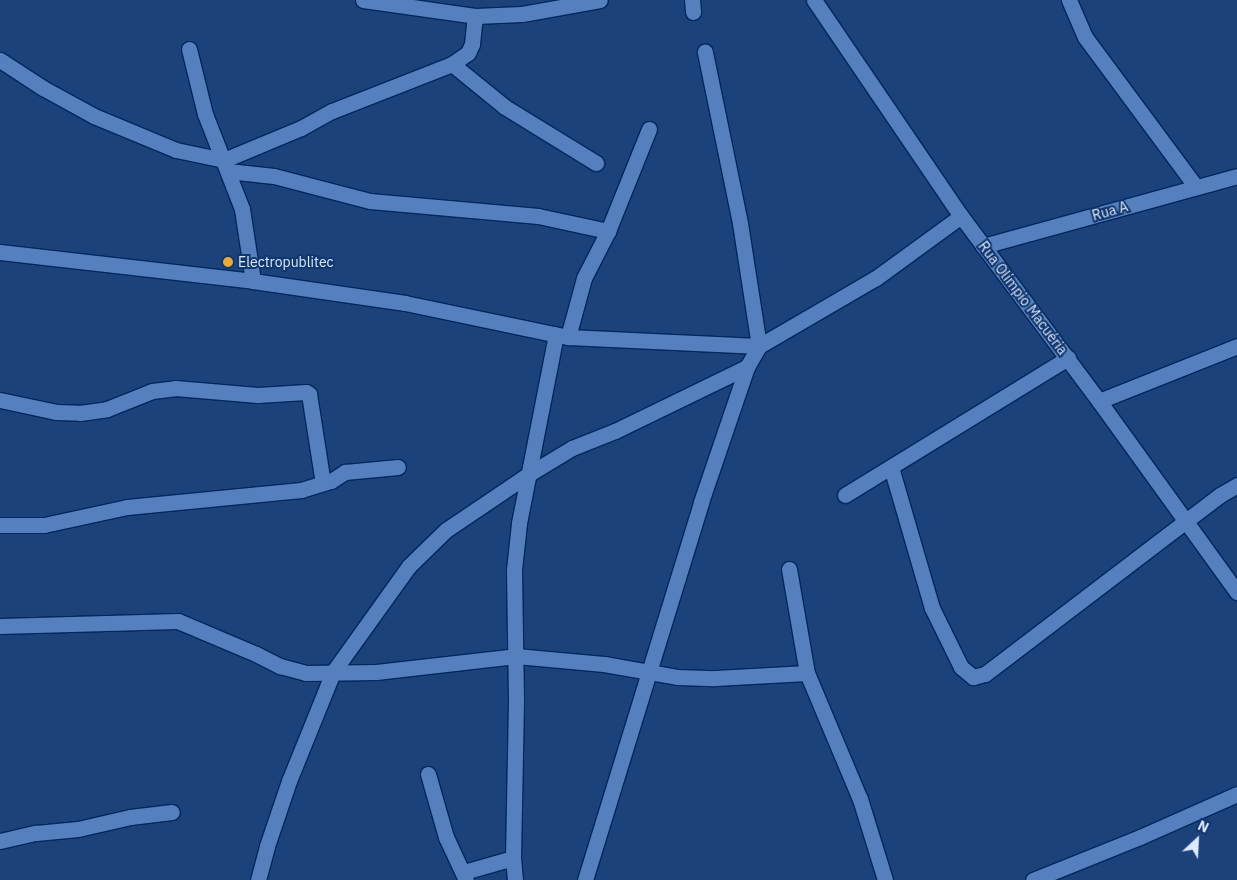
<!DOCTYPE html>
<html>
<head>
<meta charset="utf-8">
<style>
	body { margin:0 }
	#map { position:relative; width:1237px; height:880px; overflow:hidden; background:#1c427b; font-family:"IBM Plex Sans",sans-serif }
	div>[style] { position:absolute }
	.roads { filter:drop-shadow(1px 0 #01275d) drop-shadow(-1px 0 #01275d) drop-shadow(0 1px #01275d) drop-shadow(0 -1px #01275d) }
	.minor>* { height:15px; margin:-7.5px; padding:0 7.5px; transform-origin:7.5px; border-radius:7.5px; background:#5680bd }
	.dots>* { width:14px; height:14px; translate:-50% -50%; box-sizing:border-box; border:2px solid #11376f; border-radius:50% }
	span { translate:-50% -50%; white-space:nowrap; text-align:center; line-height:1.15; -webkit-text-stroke:4px #11376f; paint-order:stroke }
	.street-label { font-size:14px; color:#dce9fe }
	.poi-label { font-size:14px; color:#dce9fe }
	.left { translate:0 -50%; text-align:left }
	.north { position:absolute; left:1172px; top:815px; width:50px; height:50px; -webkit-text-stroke:4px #11376f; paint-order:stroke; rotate:25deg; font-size:14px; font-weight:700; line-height:20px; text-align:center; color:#dce9fe }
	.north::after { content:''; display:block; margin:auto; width:18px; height:22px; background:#dce9fe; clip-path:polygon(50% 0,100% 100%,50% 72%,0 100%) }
</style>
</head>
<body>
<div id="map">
	<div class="roads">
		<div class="minor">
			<div style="left:363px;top:0;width:113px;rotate:8.1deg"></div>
			<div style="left:475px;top:16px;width:47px;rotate:-2.4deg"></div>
			<div style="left:522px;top:14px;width:79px;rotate:-10.2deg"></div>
			<div style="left:692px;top:0;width:12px;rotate:85deg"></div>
			<div style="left:814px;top:0;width:261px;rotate:55.8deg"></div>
			<div style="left:961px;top:216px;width:231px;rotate:53.3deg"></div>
			<div style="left:1099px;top:401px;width:236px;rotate:54.2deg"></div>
			<div style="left:1069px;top:0;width:40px;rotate:66.6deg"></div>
			<div style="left:1085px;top:37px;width:187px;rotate:53.5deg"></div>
			<div style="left:189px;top:49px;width:67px;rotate:76.2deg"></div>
			<div style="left:205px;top:114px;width:102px;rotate:68.7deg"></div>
			<div style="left:242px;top:209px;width:73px;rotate:81.3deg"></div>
			<div style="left:0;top:60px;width:51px;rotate:33.1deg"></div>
			<div style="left:43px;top:88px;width:58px;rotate:28.8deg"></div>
			<div style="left:94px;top:116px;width:89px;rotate:22.5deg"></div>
			<div style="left:176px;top:150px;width:49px;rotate:11.8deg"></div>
			<div style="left:224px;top:160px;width:83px;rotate:-22.6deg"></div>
			<div style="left:301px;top:128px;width:35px;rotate:-29deg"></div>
			<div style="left:332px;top:111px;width:129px;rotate:-21.4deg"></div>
			<div style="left:452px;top:64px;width:19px;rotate:-35deg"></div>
			<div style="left:468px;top:53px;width:10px;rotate:-66deg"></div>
			<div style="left:472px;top:44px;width:28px;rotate:-84deg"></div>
			<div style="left:452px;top:64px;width:68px;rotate:39.1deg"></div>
			<div style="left:505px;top:107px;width:107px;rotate:31.6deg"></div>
			<div style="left:228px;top:171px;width:46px;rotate:6.2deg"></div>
			<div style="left:274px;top:176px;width:99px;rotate:14.6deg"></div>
			<div style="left:370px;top:201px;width:169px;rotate:5.1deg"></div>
			<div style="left:538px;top:216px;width:72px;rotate:12.1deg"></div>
			<div style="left:983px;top:246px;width:263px;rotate:-15.4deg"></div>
			<div style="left:0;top:252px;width:255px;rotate:6.5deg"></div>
			<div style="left:253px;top:281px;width:154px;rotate:8.2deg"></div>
			<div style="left:405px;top:303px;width:167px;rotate:11.8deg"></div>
			<div style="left:568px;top:337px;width:191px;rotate:2.7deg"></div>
			<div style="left:759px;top:346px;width:135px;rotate:-30.2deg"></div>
			<div style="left:876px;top:278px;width:105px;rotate:-36.1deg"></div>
			<div style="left:568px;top:337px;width:61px;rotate:-74.8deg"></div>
			<div style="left:584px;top:278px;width:53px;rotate:-62.9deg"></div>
			<div style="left:608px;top:231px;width:110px;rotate:-68.1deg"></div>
			<div style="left:0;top:400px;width:57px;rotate:12.1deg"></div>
			<div style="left:56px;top:412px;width:24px;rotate:2deg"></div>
			<div style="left:80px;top:413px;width:27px;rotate:-8deg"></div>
			<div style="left:107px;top:409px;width:48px;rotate:-21.8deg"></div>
			<div style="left:152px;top:391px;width:23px;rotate:-7deg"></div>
			<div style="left:175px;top:388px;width:83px;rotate:4.8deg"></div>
			<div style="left:258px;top:395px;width:48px;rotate:-3.6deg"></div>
			<div style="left:306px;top:392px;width:4px;rotate:34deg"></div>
			<div style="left:309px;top:394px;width:90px;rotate:81.1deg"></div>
			<div style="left:1099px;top:401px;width:149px;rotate:-21.7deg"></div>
			<div style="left:891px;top:467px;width:147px;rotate:73.8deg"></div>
			<div style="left:932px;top:608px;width:66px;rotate:63.8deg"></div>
			<div style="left:961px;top:667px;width:16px;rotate:40deg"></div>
			<div style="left:973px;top:677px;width:12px;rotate:-14deg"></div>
			<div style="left:985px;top:674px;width:295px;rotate:-37.3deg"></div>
			<div style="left:1220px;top:495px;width:20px;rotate:-30deg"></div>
			<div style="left:845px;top:495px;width:262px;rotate:-31.6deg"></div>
			<div style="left:0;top:525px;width:44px"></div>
			<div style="left:44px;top:525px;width:85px;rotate:-12.2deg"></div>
			<div style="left:127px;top:507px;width:175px;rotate:-5.6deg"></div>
			<div style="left:301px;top:490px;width:31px;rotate:-17deg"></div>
			<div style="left:331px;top:481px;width:17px;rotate:-33deg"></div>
			<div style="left:345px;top:472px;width:53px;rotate:-5.4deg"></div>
			<div style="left:789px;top:569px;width:106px;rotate:80.2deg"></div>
			<div style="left:807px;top:673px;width:137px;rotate:67.2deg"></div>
			<div style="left:860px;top:799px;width:85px;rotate:72.8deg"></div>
			<div style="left:0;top:626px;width:178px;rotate:-1.6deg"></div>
			<div style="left:178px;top:621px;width:85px;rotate:22.9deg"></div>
			<div style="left:256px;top:654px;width:27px;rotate:27deg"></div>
			<div style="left:280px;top:666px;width:27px;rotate:15deg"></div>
			<div style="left:306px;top:673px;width:70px;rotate:-0.8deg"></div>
			<div style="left:376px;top:672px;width:141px;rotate:-6.5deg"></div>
			<div style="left:516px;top:656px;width:88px;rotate:5.2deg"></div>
			<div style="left:604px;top:664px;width:74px;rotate:10.1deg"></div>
			<div style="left:677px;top:677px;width:38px;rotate:2deg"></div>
			<div style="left:715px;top:678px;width:92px;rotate:-3.1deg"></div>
			<div style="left:428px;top:774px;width:66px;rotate:74.1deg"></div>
			<div style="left:446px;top:837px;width:47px;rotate:65.1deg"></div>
			<div style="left:0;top:841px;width:37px;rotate:-13deg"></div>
			<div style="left:36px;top:833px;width:42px;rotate:-5.4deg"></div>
			<div style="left:78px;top:829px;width:53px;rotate:-13deg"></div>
			<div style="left:130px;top:817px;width:42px;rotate:-6.8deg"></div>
			<div style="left:464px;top:872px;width:51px;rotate:-15.9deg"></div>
			<div style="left:258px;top:880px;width:35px;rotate:-75deg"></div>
			<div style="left:267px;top:846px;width:69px;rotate:-71.3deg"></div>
			<div style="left:289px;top:781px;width:118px;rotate:-68deg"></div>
			<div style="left:333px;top:672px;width:130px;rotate:-54.4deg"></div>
			<div style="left:409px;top:566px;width:52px;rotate:-44.2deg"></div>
			<div style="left:446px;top:530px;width:100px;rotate:-34deg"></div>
			<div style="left:529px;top:474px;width:50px;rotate:-31.2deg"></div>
			<div style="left:572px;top:448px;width:46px;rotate:-21.6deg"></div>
			<div style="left:615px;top:431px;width:147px;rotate:-25.9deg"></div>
			<div style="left:747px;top:367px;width:24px;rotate:-60deg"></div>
			<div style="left:759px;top:346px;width:124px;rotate:-98.8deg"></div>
			<div style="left:740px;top:223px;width:175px;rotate:-101.6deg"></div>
			<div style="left:515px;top:880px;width:22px;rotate:-95deg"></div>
			<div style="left:513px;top:858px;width:159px;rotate:-88.9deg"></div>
			<div style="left:516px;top:699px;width:129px;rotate:-90.9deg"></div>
			<div style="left:514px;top:570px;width:47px;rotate:-83.9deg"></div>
			<div style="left:519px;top:523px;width:192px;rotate:-78.9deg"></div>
			<div style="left:585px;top:880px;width:395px;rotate:-72.9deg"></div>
			<div style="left:701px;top:502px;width:143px;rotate:-71.2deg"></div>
			<div style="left:1033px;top:880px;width:115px;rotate:-21.9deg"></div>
			<div style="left:1140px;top:837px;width:106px;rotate:-23.9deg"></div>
		</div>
	</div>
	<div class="dots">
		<div style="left:228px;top:262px;background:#e9ab38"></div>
	</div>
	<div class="street-label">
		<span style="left:1110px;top:211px;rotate:-16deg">Rua A</span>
		<span style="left:1023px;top:298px;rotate:53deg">Rua Olímpio Macuéria</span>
	</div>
	<div class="poi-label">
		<span class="left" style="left:238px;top:262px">Electropublitec</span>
	</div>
	<div class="north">N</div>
</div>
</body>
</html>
